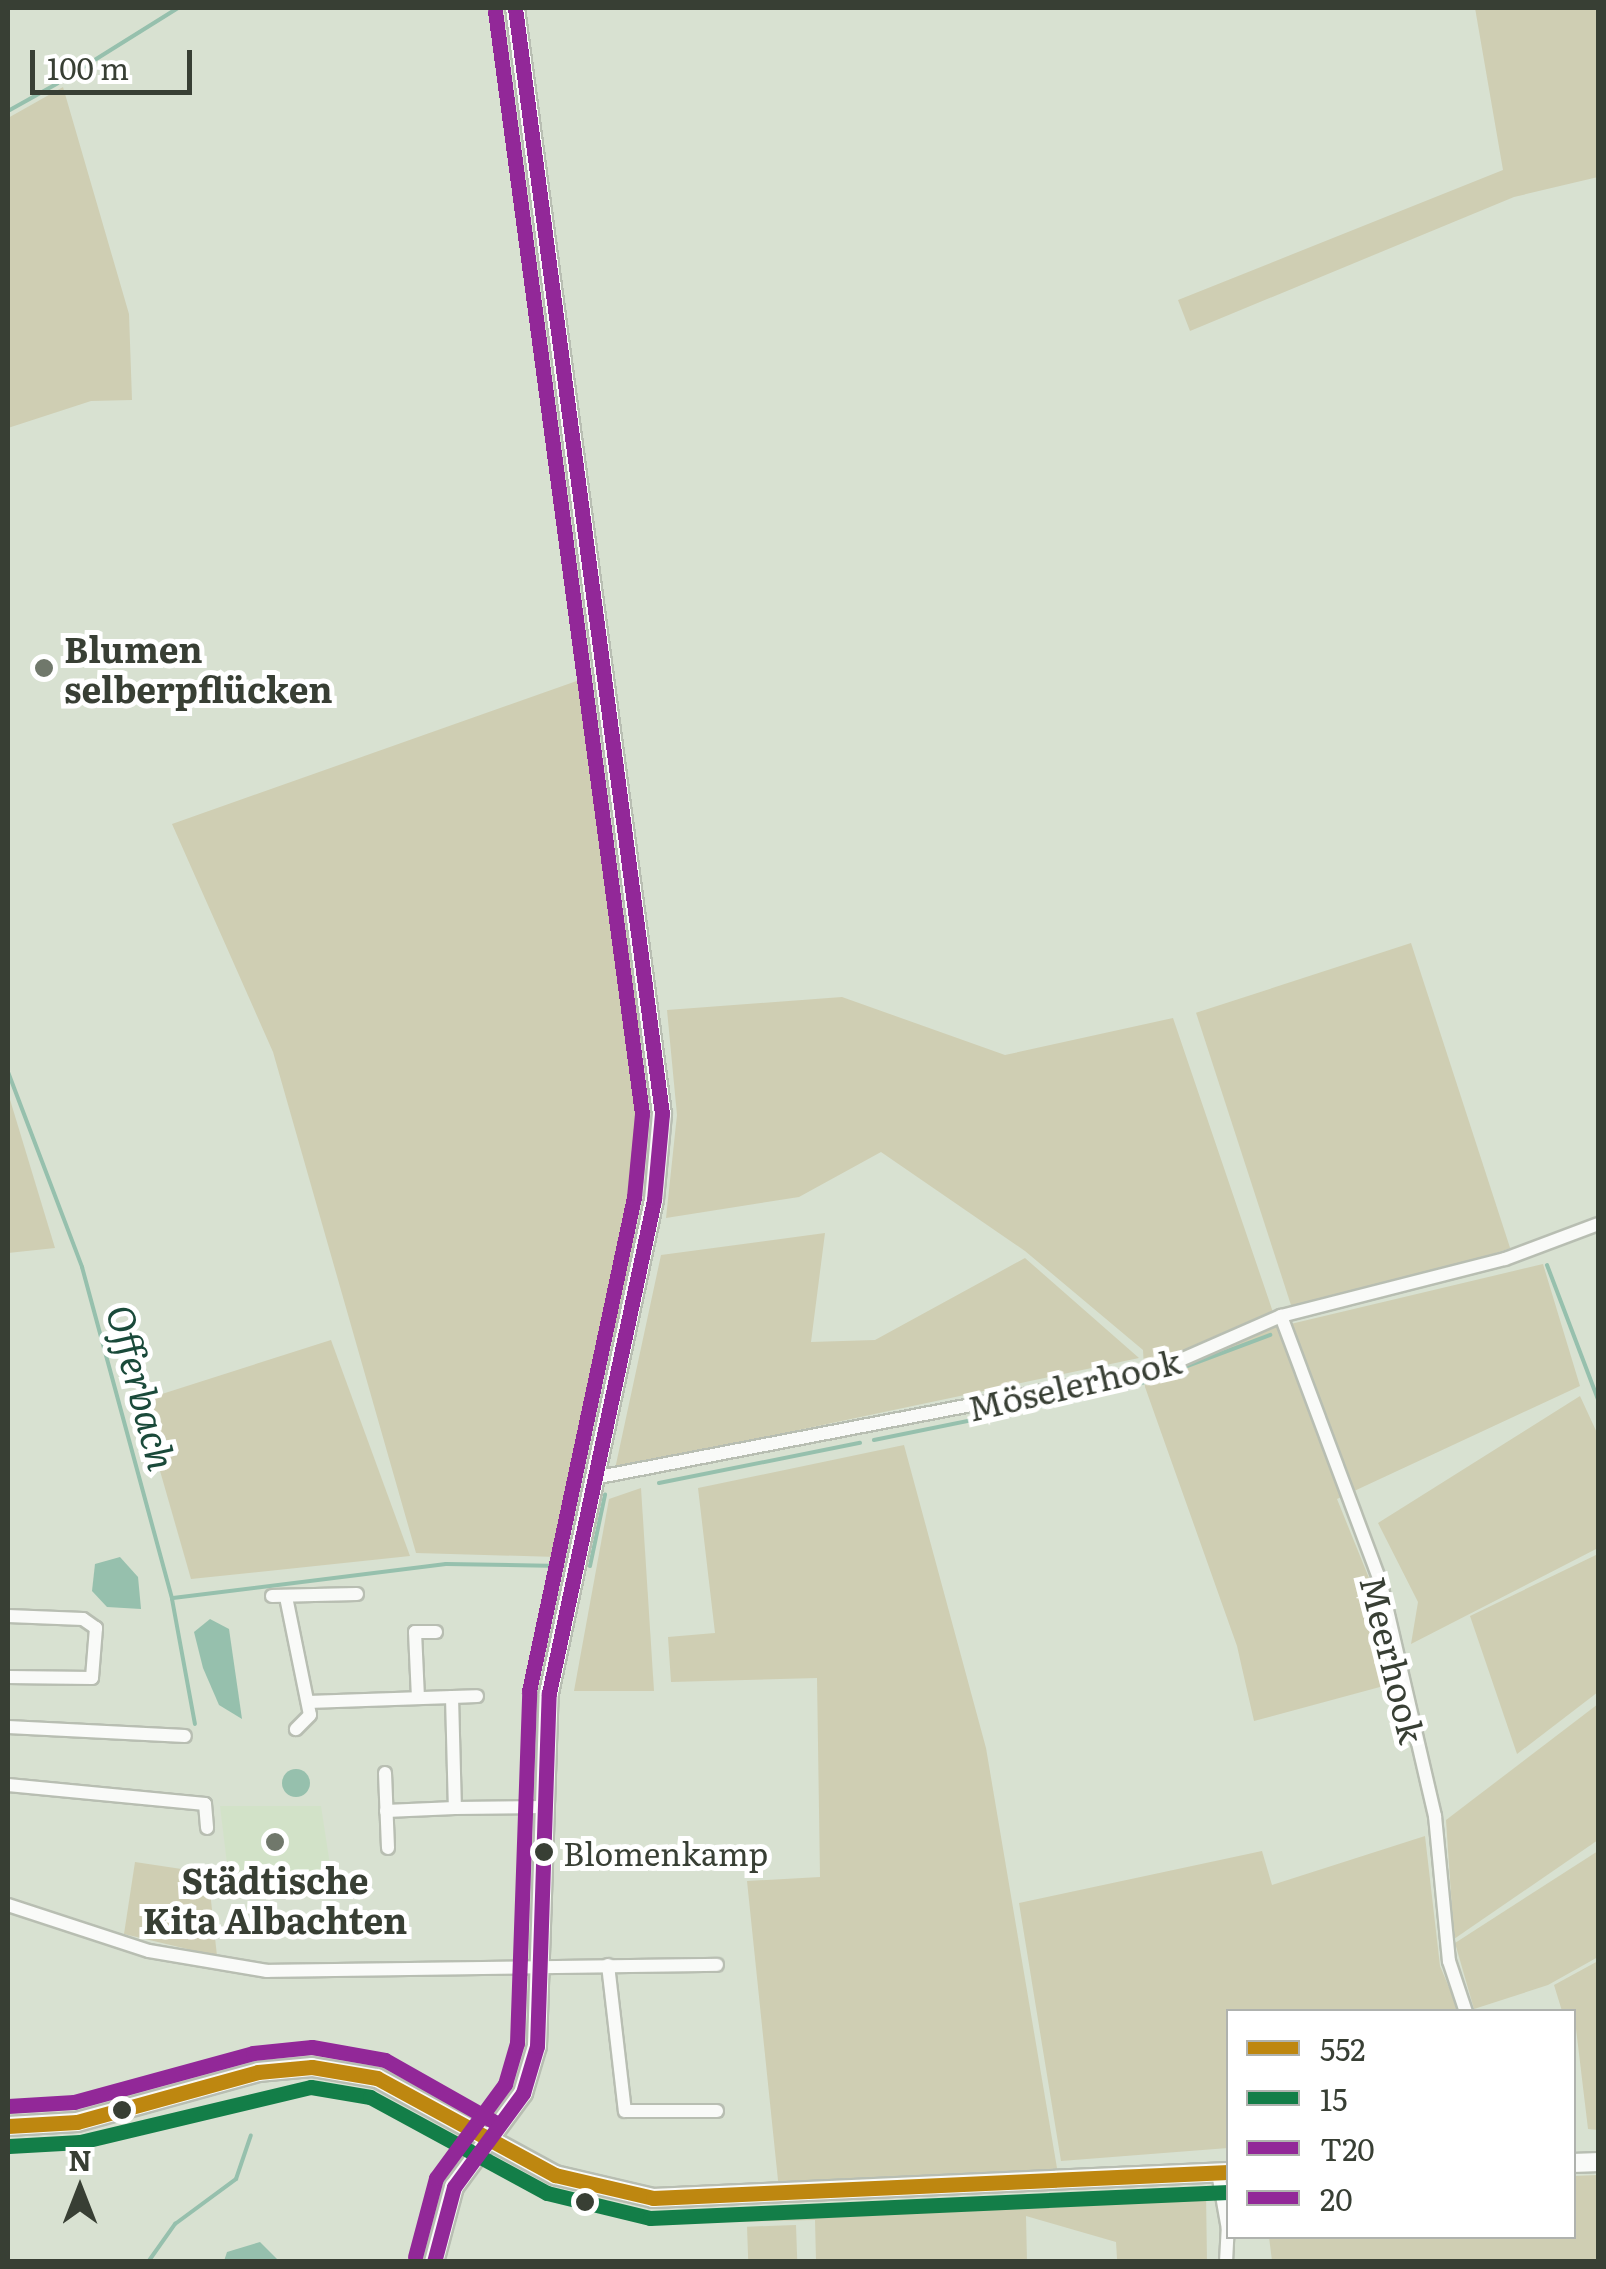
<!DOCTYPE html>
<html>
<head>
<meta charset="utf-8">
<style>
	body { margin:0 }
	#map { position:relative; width:1606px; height:2269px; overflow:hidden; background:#d8e1d1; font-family:Literata,serif }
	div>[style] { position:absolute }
	.built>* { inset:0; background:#d2e2c8 }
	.green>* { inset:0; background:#cfceb3; transform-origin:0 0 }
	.water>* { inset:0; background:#96c0ad }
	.round { border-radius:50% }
	.stream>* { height:4px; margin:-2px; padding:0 2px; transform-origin:2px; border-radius:2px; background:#96c0ad }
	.roads { filter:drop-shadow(2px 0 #b8beb2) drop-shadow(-2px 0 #b8beb2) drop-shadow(0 2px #b8beb2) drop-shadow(0 -2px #b8beb2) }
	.street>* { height:12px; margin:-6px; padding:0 6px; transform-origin:6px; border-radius:6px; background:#f9faf8 }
	.secondary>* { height:18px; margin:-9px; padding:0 9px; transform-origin:9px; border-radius:9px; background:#f9faf8 }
	.bus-1>* { height:15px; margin:-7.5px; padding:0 7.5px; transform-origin:7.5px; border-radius:7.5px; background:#be8710 }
	.bus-2>* { height:15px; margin:-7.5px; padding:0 7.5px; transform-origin:7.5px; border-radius:7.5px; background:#137e48 }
	.bus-3>* { height:15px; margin:-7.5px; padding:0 7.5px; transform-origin:7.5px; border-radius:7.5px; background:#922898 }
	.bus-4>* { height:15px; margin:-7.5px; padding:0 7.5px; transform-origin:7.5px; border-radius:7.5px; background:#922898 }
	.dots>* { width:28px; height:28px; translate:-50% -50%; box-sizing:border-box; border:5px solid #fff; border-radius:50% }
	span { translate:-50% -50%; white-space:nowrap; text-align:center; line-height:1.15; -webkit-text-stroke:10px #fff; paint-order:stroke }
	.bus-label { font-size:32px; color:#383f34 }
	.left { translate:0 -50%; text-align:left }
	.poi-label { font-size:35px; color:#383f34; font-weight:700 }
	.street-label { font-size:35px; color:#383f34 }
	.water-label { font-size:38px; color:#1a4a3a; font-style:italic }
	.frame { position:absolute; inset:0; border:10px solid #383f34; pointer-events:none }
	.legend { position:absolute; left:1226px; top:2009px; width:350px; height:230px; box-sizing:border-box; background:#fff; border:2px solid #afb2ae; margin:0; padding:12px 18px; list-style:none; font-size:30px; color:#383f34 }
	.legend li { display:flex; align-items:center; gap:20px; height:50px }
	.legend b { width:50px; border:2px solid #afb2ae }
	.north { position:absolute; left:30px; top:2139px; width:100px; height:100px; -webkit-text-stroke:8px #fff; paint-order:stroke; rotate:0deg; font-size:28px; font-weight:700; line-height:40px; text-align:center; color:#383f34 }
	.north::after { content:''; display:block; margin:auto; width:35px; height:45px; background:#383f34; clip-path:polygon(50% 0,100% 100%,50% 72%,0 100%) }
	.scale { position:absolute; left:30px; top:50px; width:162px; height:45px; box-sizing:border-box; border:5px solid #383f34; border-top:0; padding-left:12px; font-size:30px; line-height:35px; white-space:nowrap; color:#383f34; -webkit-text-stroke:8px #fff; paint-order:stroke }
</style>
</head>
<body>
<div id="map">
	<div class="built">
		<div style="clip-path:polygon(220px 1806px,321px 1806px,332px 1878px,229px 1880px)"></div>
	</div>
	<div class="green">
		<div style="clip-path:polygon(1475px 8px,1598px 8px,1598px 177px,1514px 197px,1190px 331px,1178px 300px,1503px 170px)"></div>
		<div style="clip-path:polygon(63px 87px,129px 314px,132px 400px,91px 401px,8px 428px,8px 118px)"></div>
		<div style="clip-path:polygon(588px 677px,641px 1031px,634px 1254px,557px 1557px,416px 1553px,273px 1052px,172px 824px)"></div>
		<div style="left:1411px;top:943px;width:321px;height:226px;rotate:72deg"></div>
		<div style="clip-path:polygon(842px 997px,1005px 1055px,1173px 1018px,1278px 1327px,1543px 1264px,1580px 1386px,1337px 1499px,1373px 1588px,1391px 1684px,1254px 1721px,1237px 1646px,1145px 1387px,1143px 1350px,1025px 1251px,881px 1152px,799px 1197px,666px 1218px,677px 1115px,667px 1010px)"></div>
		<div style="clip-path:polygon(8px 1093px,55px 1248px,8px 1253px)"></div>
		<div style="clip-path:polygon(825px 1233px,811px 1342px,875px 1340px,1025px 1258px,1139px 1358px,615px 1469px,661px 1255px)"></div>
		<div style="clip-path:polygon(331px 1340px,410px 1556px,191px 1579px,140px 1401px)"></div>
		<div style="clip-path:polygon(1580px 1396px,1598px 1435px,1598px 1548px,1411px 1644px,1418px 1602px,1378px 1523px)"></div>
		<div style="clip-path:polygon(904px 1445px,986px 1748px,1058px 2174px,779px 2190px,747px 1881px,820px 1877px,817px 1678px,671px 1682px,668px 1637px,715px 1633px,698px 1488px)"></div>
		<div style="clip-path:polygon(641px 1488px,654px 1691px,574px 1691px,609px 1499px)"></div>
		<div style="clip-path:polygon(1598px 1554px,1598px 1692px,1517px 1754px,1470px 1616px)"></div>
		<div style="clip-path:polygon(1598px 1704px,1598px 1840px,1454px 1939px,1446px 1820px)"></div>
		<div style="clip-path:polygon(1425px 1836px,1440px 1966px,1459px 2011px,1228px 2012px,1228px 2148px,1061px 2161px,1019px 1903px,1262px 1851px,1272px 1885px)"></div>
		<div style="clip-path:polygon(1598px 1851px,1598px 1957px,1548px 1985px,1474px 2009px,1455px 1943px)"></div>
		<div style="clip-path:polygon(135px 1862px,208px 1873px,217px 1956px,124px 1934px)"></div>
		<div style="clip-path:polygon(1598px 1961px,1598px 2130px,1588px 2129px,1574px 2012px,1562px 2011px,1554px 1985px)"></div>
		<div style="clip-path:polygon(1598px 2175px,1598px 2261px,1272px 2261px,1269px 2237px,1574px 2236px,1574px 2176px)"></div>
		<div style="clip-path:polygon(evenodd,1206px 2192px,1207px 2262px,816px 2261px,815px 2220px,729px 2222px,728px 2210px,1206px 2192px,1026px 2216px,1116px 2242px,1117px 2259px,1027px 2261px,1026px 2216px)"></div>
		<div style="left:796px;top:2225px;width:36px;height:49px;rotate:88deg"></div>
	</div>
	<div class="water">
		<div style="clip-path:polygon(120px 1557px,138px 1577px,141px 1609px,107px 1607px,92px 1591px,95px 1564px)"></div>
		<div style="clip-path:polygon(210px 1619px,229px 1629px,242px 1719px,219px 1705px,203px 1668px,194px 1632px)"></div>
		<div class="round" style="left:282px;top:1769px;width:28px;height:28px"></div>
		<div style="clip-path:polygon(260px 2242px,279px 2261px,224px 2261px,227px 2252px)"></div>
	</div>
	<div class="stream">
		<div style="left:77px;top:71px;width:119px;rotate:-32deg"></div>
		<div style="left:8px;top:111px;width:57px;rotate:-29.2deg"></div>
		<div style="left:8px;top:1072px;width:209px;rotate:69.2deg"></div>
		<div style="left:82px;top:1267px;width:344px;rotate:74.8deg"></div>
		<div style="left:172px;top:1599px;width:127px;rotate:79.6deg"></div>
		<div style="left:1547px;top:1265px;width:143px;rotate:69.2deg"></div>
		<div style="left:1129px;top:1388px;width:151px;rotate:-20.6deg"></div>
		<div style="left:874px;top:1440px;width:246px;rotate:-11.5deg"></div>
		<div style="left:659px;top:1483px;width:205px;rotate:-11.3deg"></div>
		<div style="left:590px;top:1566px;width:73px;rotate:-78.1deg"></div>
		<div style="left:173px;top:1598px;width:275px;rotate:-7.1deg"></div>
		<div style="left:446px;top:1564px;width:115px;rotate:1deg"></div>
		<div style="left:148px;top:2262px;width:47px;rotate:-54.6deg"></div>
		<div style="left:175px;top:2224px;width:76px;rotate:-36.4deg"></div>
		<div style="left:236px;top:2179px;width:46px;rotate:-71.2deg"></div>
	</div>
	<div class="roads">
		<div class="street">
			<div style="left:1281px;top:1316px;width:286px;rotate:69.5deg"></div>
			<div style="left:1381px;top:1584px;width:238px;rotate:76.9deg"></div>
			<div style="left:1435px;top:1816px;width:146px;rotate:84.5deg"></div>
			<div style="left:1449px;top:1961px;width:54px;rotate:71.6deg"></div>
			<div style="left:594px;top:1478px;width:579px;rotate:-10.96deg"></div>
			<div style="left:1162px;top:1368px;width:130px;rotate:-23.6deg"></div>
			<div style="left:1281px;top:1316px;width:231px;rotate:-14.3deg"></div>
			<div style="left:1505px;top:1259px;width:99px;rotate:-20.6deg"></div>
			<div style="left:272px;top:1596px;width:85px;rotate:-1.3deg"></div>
			<div style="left:286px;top:1597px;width:120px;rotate:78.5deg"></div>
			<div style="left:310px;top:1715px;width:20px;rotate:135deg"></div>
			<div style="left:8px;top:1616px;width:75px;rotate:2.3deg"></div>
			<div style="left:83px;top:1619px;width:16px;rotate:35deg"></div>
			<div style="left:96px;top:1628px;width:50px;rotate:94.6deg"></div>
			<div style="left:92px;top:1678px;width:84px;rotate:-179.3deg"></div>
			<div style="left:452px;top:1697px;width:25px;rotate:-2deg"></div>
			<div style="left:418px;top:1698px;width:66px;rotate:-92.6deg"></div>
			<div style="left:415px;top:1632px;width:21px"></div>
			<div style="left:308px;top:1702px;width:144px;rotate:-2deg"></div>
			<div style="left:452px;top:1697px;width:111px;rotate:88.5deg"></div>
			<div style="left:455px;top:1808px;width:89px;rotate:-0.6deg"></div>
			<div style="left:8px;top:1727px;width:177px;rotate:2.9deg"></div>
			<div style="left:385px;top:1773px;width:75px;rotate:87.7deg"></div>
			<div style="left:8px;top:1785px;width:198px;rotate:5.5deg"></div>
			<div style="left:205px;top:1804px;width:24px;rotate:85deg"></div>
			<div style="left:386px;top:1811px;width:69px;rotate:-2.5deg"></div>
			<div style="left:8px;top:1905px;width:148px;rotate:18.1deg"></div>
			<div style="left:149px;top:1951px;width:120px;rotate:9.6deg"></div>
			<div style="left:267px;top:1971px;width:450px;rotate:-0.8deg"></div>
			<div style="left:608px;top:1965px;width:147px;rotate:83.4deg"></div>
			<div style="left:625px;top:2111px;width:92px"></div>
			<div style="left:1218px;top:2173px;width:57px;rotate:79.9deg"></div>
			<div style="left:1226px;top:2262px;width:34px;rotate:-87deg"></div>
		</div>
		<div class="secondary">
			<div style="left:8px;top:2126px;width:69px;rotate:-3.3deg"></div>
			<div style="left:77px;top:2122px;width:188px;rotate:-15.4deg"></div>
			<div style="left:258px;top:2072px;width:54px;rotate:-5.3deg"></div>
			<div style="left:312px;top:2067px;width:66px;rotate:9.6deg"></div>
			<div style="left:377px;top:2078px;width:203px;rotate:28.6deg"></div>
			<div style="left:555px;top:2175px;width:101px;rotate:13.2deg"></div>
			<div style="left:653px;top:2198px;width:576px;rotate:-2.59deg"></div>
			<div style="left:1574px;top:2163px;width:24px;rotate:-2deg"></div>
			<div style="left:434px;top:2262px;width:78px;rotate:-75.1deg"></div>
			<div style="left:454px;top:2187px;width:117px;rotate:-53.7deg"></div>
			<div style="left:523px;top:2093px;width:49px;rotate:-73.4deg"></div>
			<div style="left:537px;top:2046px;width:353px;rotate:-88.1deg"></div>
			<div style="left:549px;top:1693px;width:504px;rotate:-77.98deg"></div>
			<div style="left:654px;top:1200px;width:86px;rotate:-84.7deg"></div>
			<div style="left:662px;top:1114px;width:1116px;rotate:-97.57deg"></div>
		</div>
	</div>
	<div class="bus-1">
		<div style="left:8px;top:2126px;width:69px;rotate:-3.3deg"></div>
		<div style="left:77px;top:2122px;width:188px;rotate:-15.4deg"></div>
		<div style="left:258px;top:2072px;width:54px;rotate:-5.3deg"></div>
		<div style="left:312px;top:2067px;width:66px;rotate:9.6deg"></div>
		<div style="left:377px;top:2078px;width:203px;rotate:28.6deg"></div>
		<div style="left:555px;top:2175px;width:101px;rotate:13.2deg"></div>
		<div style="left:653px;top:2198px;width:576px;rotate:-2.59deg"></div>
	</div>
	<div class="bus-2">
		<div style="left:9px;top:2146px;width:71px;rotate:-3.2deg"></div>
		<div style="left:80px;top:2142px;width:237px;rotate:-13.4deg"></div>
		<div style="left:311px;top:2087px;width:60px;rotate:9.6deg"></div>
		<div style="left:370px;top:2097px;width:201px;rotate:28.5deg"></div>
		<div style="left:547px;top:2193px;width:106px;rotate:13.6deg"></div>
		<div style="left:650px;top:2218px;width:579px;rotate:-2.58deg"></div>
	</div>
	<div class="bus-3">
		<div style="left:8px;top:2106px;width:66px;rotate:-3.5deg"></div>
		<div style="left:74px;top:2102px;width:186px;rotate:-15.3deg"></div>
		<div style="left:253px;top:2053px;width:59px;rotate:-5.8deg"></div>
		<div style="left:312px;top:2047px;width:74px;rotate:10.1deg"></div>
		<div style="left:385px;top:2060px;width:130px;rotate:29.5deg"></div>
		<div style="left:415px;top:2257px;width:82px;rotate:-75.1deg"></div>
		<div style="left:436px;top:2178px;width:117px;rotate:-53.7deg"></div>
		<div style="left:505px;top:2084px;width:43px;rotate:-73.7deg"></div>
		<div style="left:517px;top:2043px;width:352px;rotate:-88deg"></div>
		<div style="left:529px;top:1691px;width:505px;rotate:-78deg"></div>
		<div style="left:634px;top:1197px;width:83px;rotate:-84.5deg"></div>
		<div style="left:642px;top:1114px;width:1113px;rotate:-97.59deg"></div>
	</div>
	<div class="bus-4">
		<div style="left:434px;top:2262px;width:78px;rotate:-75.1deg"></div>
		<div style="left:454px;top:2187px;width:117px;rotate:-53.7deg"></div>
		<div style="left:523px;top:2093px;width:49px;rotate:-73.4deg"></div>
		<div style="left:537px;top:2046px;width:353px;rotate:-88.1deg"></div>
		<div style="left:549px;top:1693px;width:504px;rotate:-77.98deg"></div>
		<div style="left:654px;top:1200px;width:86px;rotate:-84.7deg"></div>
		<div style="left:662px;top:1114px;width:1116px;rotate:-97.57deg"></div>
	</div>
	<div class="dots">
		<div style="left:44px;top:668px;background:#70786b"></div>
		<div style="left:275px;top:1842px;background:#70786b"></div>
		<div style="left:544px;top:1852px;background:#383f34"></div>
		<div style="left:122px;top:2110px;background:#383f34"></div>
		<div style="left:585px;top:2202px;background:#383f34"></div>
	</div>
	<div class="bus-label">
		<span class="left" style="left:563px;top:1852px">Blomenkamp</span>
	</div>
	<div class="poi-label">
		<span class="left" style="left:64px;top:668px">Blumen<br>selberpflücken</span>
		<span style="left:275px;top:1899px">Städtische<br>Kita Albachten</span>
	</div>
	<div class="street-label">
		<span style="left:1074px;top:1383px;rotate:-13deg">Möselerhook</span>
		<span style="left:1394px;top:1659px;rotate:76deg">Meerhook</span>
	</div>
	<div class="water-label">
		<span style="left:143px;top:1387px;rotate:75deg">Offerbach</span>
	</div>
	<div class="frame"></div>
	<ul class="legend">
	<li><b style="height:12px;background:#be8710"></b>552</li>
	<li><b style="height:12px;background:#137e48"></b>15</li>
	<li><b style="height:12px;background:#922898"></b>T20</li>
	<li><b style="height:12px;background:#922898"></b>20</li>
	</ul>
	<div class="north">N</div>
	<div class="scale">100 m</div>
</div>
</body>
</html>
